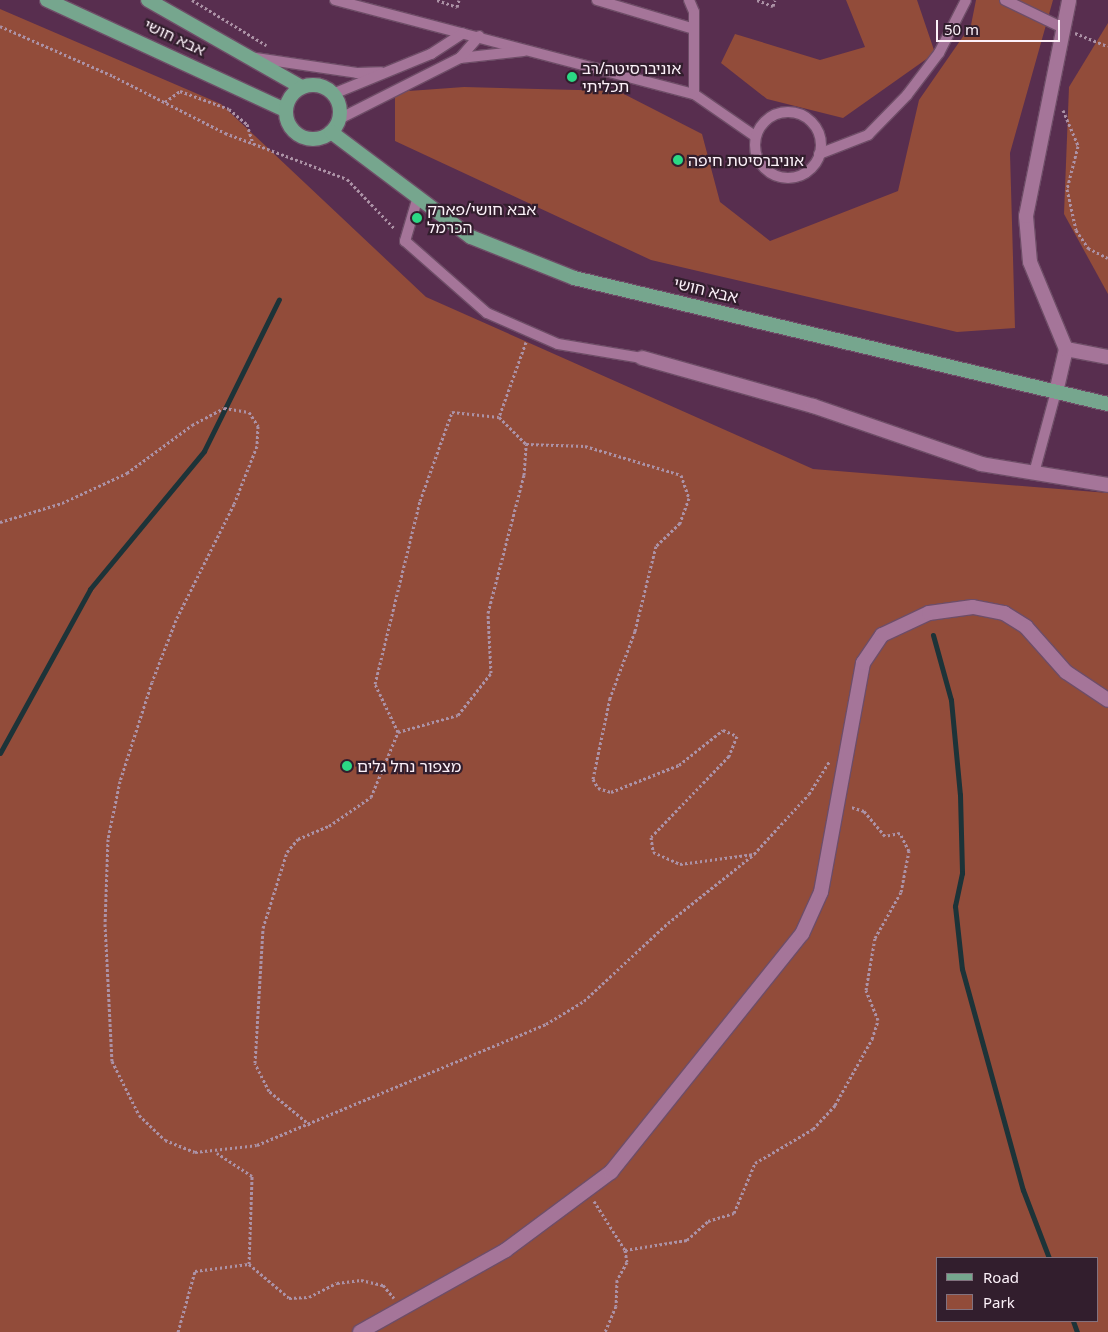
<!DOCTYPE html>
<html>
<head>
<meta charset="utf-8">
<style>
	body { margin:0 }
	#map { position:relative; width:1108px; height:1332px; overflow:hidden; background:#582e4f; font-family:"Noto Sans","Noto Sans Hebrew",sans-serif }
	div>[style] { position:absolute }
	.green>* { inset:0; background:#924c3a }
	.stream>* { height:5px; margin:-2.5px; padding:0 2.5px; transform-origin:2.5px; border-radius:2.5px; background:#1d3338 }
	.path>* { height:3px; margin-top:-1.5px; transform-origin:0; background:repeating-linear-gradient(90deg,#ac92a6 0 2.5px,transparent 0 5px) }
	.roads { filter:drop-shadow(1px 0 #6e4d67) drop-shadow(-1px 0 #6e4d67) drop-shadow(0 1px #6e4d67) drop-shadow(0 -1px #6e4d67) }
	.service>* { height:10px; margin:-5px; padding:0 5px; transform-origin:5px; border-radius:5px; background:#a57599 }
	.service>.ring { margin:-5px; padding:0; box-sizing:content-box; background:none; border:10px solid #a57599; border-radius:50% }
	.minor>* { height:14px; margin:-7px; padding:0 7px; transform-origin:7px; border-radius:7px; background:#a57599 }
	.primary>* { height:14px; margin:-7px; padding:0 7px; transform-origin:7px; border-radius:7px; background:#76a68e }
	.primary>.ring { margin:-7px; padding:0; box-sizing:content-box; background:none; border:14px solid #76a68e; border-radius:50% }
	.dots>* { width:14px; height:14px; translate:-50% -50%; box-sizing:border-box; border:2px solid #321e2d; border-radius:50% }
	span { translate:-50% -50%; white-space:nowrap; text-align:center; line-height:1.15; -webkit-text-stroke:4.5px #321e2d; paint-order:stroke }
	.street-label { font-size:16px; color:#fcf1f9 }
	.poi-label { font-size:16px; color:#fcf1f9 }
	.left { translate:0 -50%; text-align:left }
	.legend { position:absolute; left:936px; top:1257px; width:162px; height:65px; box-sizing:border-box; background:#321e2d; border:1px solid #83727f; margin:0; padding:6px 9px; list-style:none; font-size:15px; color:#fcf1f9 }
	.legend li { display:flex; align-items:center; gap:10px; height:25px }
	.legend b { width:25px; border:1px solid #83727f }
	.scale { position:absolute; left:936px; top:20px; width:124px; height:22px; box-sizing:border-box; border:2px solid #fcf1f9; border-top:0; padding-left:6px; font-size:15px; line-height:18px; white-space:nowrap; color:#fcf1f9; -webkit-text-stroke:4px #321e2d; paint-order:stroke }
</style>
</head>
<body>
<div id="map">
	<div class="green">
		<div style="clip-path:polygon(846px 0,917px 0,935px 53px,843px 118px,767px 99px,721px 63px,735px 34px,820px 60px,865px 47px)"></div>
		<div style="clip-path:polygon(976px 0,1053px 0,1010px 153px,1015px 328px,957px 332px,651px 260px,395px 141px,395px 92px,464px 87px,618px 91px,702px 134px,720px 202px,770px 241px,898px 191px,919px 100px,971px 25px)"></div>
		<div style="clip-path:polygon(evenodd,0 9px,221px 104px,426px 297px,813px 469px,1108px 493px,1108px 1332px,0 1332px,0 9px,937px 1258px,1097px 1258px,1097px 1321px,937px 1321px,937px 1258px)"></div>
		<div style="clip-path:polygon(1108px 23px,1108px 294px,1064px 214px,1069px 87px)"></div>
	</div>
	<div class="stream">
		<div style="left:933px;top:635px;width:67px;rotate:74.5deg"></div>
		<div style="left:951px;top:700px;width:95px;rotate:84.6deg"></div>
		<div style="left:960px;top:795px;width:78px;rotate:88.5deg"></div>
		<div style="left:962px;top:873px;width:34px;rotate:102deg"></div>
		<div style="left:955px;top:906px;width:63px;rotate:83.7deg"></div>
		<div style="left:962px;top:969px;width:229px;rotate:74.6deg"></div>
		<div style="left:1023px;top:1190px;width:73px;rotate:69.1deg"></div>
		<div style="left:0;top:753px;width:187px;rotate:-61.2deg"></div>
		<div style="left:90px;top:589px;width:179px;rotate:-50.4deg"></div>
		<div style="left:204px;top:451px;width:169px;rotate:-63.7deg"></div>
		<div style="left:1073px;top:1321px;width:12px;rotate:70deg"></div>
	</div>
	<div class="path">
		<div style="left:192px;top:0;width:87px;rotate:31.3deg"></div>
		<div style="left:437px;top:0;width:21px;rotate:19deg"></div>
		<div style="left:457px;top:7px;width:7px;rotate:-74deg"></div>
		<div style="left:757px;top:0;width:17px;rotate:21deg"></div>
		<div style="left:773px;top:6px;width:6px;rotate:-72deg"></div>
		<div style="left:0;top:26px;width:124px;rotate:23.9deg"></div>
		<div style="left:113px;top:76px;width:126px;rotate:27deg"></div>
		<div style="left:225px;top:133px;width:130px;rotate:20.7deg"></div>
		<div style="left:347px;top:179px;width:69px;rotate:46.2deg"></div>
		<div style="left:1075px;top:33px;width:35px;rotate:22deg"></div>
		<div style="left:165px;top:102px;width:19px;rotate:-36deg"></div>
		<div style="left:180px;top:91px;width:52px;rotate:20.2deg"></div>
		<div style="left:229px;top:109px;width:23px;rotate:40deg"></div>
		<div style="left:247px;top:124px;width:21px;rotate:73deg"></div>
		<div style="left:1063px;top:110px;width:39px;rotate:67deg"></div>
		<div style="left:1078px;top:146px;width:44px;rotate:104.3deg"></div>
		<div style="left:1067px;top:189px;width:42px;rotate:77.6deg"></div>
		<div style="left:1076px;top:230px;width:22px;rotate:56deg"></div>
		<div style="left:1088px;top:248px;width:22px;rotate:27deg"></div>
		<div style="left:526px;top:342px;width:80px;rotate:109.8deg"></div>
		<div style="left:499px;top:417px;width:38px;rotate:45deg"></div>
		<div style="left:526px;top:444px;width:59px;rotate:1.9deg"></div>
		<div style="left:585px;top:446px;width:100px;rotate:16.8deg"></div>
		<div style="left:681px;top:475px;width:24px;rotate:71deg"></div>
		<div style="left:689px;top:498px;width:27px;rotate:110deg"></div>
		<div style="left:680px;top:523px;width:33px;rotate:136deg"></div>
		<div style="left:656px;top:546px;width:88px;rotate:103.9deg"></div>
		<div style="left:635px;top:631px;width:72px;rotate:110.5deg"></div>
		<div style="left:610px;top:698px;width:83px;rotate:101.9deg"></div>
		<div style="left:593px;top:779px;width:10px;rotate:61deg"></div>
		<div style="left:598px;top:788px;width:14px;rotate:17deg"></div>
		<div style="left:611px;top:792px;width:73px;rotate:-21.7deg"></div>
		<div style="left:679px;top:765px;width:56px;rotate:-38.5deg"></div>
		<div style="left:723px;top:730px;width:15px;rotate:23deg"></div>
		<div style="left:737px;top:736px;width:22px;rotate:112deg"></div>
		<div style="left:729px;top:756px;width:112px;rotate:133.9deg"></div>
		<div style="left:651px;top:837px;width:15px;rotate:82deg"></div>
		<div style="left:653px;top:852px;width:30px;rotate:24deg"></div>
		<div style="left:680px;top:864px;width:75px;rotate:-7.7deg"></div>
		<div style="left:0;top:522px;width:65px;rotate:-17deg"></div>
		<div style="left:62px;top:503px;width:72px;rotate:-24.8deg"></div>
		<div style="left:127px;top:473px;width:81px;rotate:-36.4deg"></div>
		<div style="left:192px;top:425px;width:36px;rotate:-28deg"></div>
		<div style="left:224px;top:408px;width:25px;rotate:9deg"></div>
		<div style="left:249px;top:412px;width:17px;rotate:57deg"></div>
		<div style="left:258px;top:426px;width:20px;rotate:93deg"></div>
		<div style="left:257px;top:446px;width:62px;rotate:111.6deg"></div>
		<div style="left:234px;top:504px;width:130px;rotate:116.6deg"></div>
		<div style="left:176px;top:620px;width:66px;rotate:111.2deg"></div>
		<div style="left:152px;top:682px;width:104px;rotate:107.9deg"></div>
		<div style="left:120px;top:781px;width:59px;rotate:101.7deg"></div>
		<div style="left:108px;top:839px;width:85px;rotate:92deg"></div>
		<div style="left:105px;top:924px;width:137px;rotate:87.1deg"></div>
		<div style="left:112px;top:1061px;width:60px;rotate:63.4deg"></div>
		<div style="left:139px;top:1115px;width:36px;rotate:44deg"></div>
		<div style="left:165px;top:1140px;width:32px;rotate:22deg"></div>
		<div style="left:195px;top:1152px;width:62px;rotate:-6.4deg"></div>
		<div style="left:257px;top:1145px;width:313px;rotate:-22.7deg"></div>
		<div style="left:546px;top:1024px;width:44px;rotate:-31.2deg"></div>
		<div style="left:584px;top:1001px;width:115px;rotate:-42.9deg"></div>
		<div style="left:668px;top:923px;width:110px;rotate:-38.7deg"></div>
		<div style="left:754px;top:854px;width:81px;rotate:-47.5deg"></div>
		<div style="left:809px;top:794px;width:38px;rotate:-58deg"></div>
		<div style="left:398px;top:732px;width:53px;rotate:-115.6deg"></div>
		<div style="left:375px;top:684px;width:188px;rotate:-76.2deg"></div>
		<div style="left:420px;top:501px;width:95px;rotate:-70.2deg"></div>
		<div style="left:452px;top:412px;width:47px;rotate:6.1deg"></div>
		<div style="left:310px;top:1125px;width:53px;rotate:-140.3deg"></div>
		<div style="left:269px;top:1091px;width:31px;rotate:-117deg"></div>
		<div style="left:255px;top:1063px;width:135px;rotate:-86.6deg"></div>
		<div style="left:263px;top:928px;width:80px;rotate:-72.5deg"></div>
		<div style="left:287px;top:852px;width:17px;rotate:-50deg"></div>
		<div style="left:298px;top:839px;width:34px;rotate:-23deg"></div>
		<div style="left:329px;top:826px;width:51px;rotate:-34.6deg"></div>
		<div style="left:371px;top:797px;width:70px;rotate:-67.4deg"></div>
		<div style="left:398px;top:732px;width:62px;rotate:-15.8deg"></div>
		<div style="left:458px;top:715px;width:53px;rotate:-51.8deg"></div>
		<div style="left:491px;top:673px;width:60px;rotate:-92.9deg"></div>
		<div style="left:488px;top:613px;width:143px;rotate:-75.4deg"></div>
		<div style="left:524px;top:475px;width:31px;rotate:-86deg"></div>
		<div style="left:594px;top:1201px;width:58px;rotate:57.7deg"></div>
		<div style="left:625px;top:1250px;width:12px;rotate:81deg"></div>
		<div style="left:627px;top:1262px;width:21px;rotate:119deg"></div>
		<div style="left:617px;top:1280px;width:26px;rotate:92deg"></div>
		<div style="left:616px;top:1306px;width:28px;rotate:113deg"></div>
		<div style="left:625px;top:1250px;width:63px;rotate:-9.2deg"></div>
		<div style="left:687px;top:1240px;width:28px;rotate:-42deg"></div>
		<div style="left:708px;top:1221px;width:27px;rotate:-17deg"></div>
		<div style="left:734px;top:1213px;width:54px;rotate:-67.2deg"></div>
		<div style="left:755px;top:1163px;width:67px;rotate:-30.4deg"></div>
		<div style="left:813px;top:1129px;width:33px;rotate:-47deg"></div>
		<div style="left:835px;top:1105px;width:76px;rotate:-60.7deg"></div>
		<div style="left:872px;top:1039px;width:20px;rotate:-72deg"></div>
		<div style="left:878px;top:1020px;width:32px;rotate:-112deg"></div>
		<div style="left:866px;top:990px;width:53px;rotate:-80.2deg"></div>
		<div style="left:875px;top:938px;width:53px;rotate:-60.5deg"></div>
		<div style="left:901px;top:892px;width:42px;rotate:-79deg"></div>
		<div style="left:909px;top:851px;width:20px;rotate:-117deg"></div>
		<div style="left:900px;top:833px;width:15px;rotate:169deg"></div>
		<div style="left:885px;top:836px;width:33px;rotate:-130deg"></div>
		<div style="left:864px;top:811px;width:14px;rotate:-163deg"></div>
		<div style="left:249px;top:1264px;width:52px;rotate:40.4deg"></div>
		<div style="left:289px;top:1298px;width:20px;rotate:-3deg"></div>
		<div style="left:309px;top:1297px;width:31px;rotate:-27deg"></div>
		<div style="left:337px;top:1283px;width:24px;rotate:-7deg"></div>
		<div style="left:361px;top:1280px;width:23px;rotate:13deg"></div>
		<div style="left:383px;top:1285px;width:17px;rotate:50deg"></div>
		<div style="left:178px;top:1332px;width:63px;rotate:-74.4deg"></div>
		<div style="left:195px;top:1271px;width:54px;rotate:-7.4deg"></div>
		<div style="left:249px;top:1264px;width:88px;rotate:-88deg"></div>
		<div style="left:252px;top:1176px;width:42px;rotate:-146.7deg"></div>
	</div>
	<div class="roads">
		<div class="service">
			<div style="left:335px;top:0;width:371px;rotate:14.7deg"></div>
			<div style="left:694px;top:94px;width:75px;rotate:34.7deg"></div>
			<div style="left:597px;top:0;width:101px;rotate:16.6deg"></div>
			<div style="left:689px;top:0;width:13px;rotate:67deg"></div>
			<div style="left:694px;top:12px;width:82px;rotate:90deg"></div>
			<div style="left:1005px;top:0;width:64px;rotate:25.8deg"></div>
			<div style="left:249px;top:57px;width:109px;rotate:8.4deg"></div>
			<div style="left:357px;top:73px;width:24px;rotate:-2deg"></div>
			<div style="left:460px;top:58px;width:64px;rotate:-6.2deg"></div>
			<div style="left:333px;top:94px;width:106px;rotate:-22.2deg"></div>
			<div style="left:431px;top:54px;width:38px;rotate:-33deg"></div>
			<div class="ring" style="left:755px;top:112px;width:56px;height:56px"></div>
			<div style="left:339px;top:119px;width:136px;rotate:-26.8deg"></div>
			<div style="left:460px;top:58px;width:29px;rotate:-49deg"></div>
			<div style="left:819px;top:154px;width:53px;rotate:-21.2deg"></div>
			<div style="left:868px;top:135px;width:56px;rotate:-45.7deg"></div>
			<div style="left:907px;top:95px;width:53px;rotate:-52.7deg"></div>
			<div style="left:939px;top:53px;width:59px;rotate:-63deg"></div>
			<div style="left:417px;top:200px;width:43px;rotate:106.3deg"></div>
			<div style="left:405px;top:241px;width:109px;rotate:41.3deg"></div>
			<div style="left:487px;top:313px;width:77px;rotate:23.6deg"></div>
			<div style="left:558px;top:344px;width:85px;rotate:9.5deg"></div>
			<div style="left:1034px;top:473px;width:88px;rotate:-74.9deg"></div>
		</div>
		<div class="minor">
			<div style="left:1066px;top:349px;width:43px;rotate:10.8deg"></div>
			<div style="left:642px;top:358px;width:178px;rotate:15.7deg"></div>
			<div style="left:813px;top:406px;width:178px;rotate:19deg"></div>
			<div style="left:981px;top:464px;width:129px;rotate:9.4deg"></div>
			<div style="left:1057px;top:388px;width:40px;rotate:-77deg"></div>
			<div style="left:1066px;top:349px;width:94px;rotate:-112.5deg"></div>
			<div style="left:1030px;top:262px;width:46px;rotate:-95deg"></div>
			<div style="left:1026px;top:216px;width:220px;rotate:-78.7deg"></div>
			<div style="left:360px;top:1332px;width:167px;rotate:-29.3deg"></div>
			<div style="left:506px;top:1250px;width:131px;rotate:-36.6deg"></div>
			<div style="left:611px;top:1172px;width:305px;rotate:-51.3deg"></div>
			<div style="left:802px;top:934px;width:46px;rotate:-65.7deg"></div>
			<div style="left:821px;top:892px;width:233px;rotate:-79.6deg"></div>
			<div style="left:863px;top:663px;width:34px;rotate:-56deg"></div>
			<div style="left:882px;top:635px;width:52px;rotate:-25.1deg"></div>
			<div style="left:929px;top:613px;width:44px;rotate:-7.8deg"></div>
			<div style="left:973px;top:607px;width:32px;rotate:11deg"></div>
			<div style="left:1004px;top:613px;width:26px;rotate:32deg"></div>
			<div style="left:1026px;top:627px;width:60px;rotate:48.4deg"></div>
			<div style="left:1066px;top:672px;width:50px;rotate:33.7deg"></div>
		</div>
		<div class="primary">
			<div style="left:47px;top:0;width:262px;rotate:24.8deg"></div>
			<div style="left:148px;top:0;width:176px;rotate:29.6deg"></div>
			<div class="ring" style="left:286px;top:85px;width:40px;height:40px"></div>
			<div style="left:331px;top:132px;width:175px;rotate:36.9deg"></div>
			<div style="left:471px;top:237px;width:111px;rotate:21.7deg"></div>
			<div style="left:574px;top:278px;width:549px;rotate:13.28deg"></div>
		</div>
	</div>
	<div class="dots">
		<div style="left:572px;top:77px;background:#2bd884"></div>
		<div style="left:678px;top:160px;background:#2bd884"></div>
		<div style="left:417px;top:218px;background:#2bd884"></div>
		<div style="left:347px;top:766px;background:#2bd884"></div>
	</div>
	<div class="street-label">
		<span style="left:175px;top:37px;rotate:25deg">אבא חושי</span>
		<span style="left:706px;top:290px;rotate:13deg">אבא חושי</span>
	</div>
	<div class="poi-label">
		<span class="left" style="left:582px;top:77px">אוניברסיטה/רב<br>תכליתי</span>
		<span class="left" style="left:688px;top:160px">אוניברסיטת חיפה</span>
		<span class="left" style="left:427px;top:218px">אבא חושי/פארק<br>הכרמל</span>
		<span class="left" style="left:357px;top:766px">מצפור נחל גלים</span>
	</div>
	<ul class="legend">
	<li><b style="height:6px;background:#76a68e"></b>Road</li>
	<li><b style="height:14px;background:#924c3a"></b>Park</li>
	</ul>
	<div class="scale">50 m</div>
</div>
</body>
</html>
